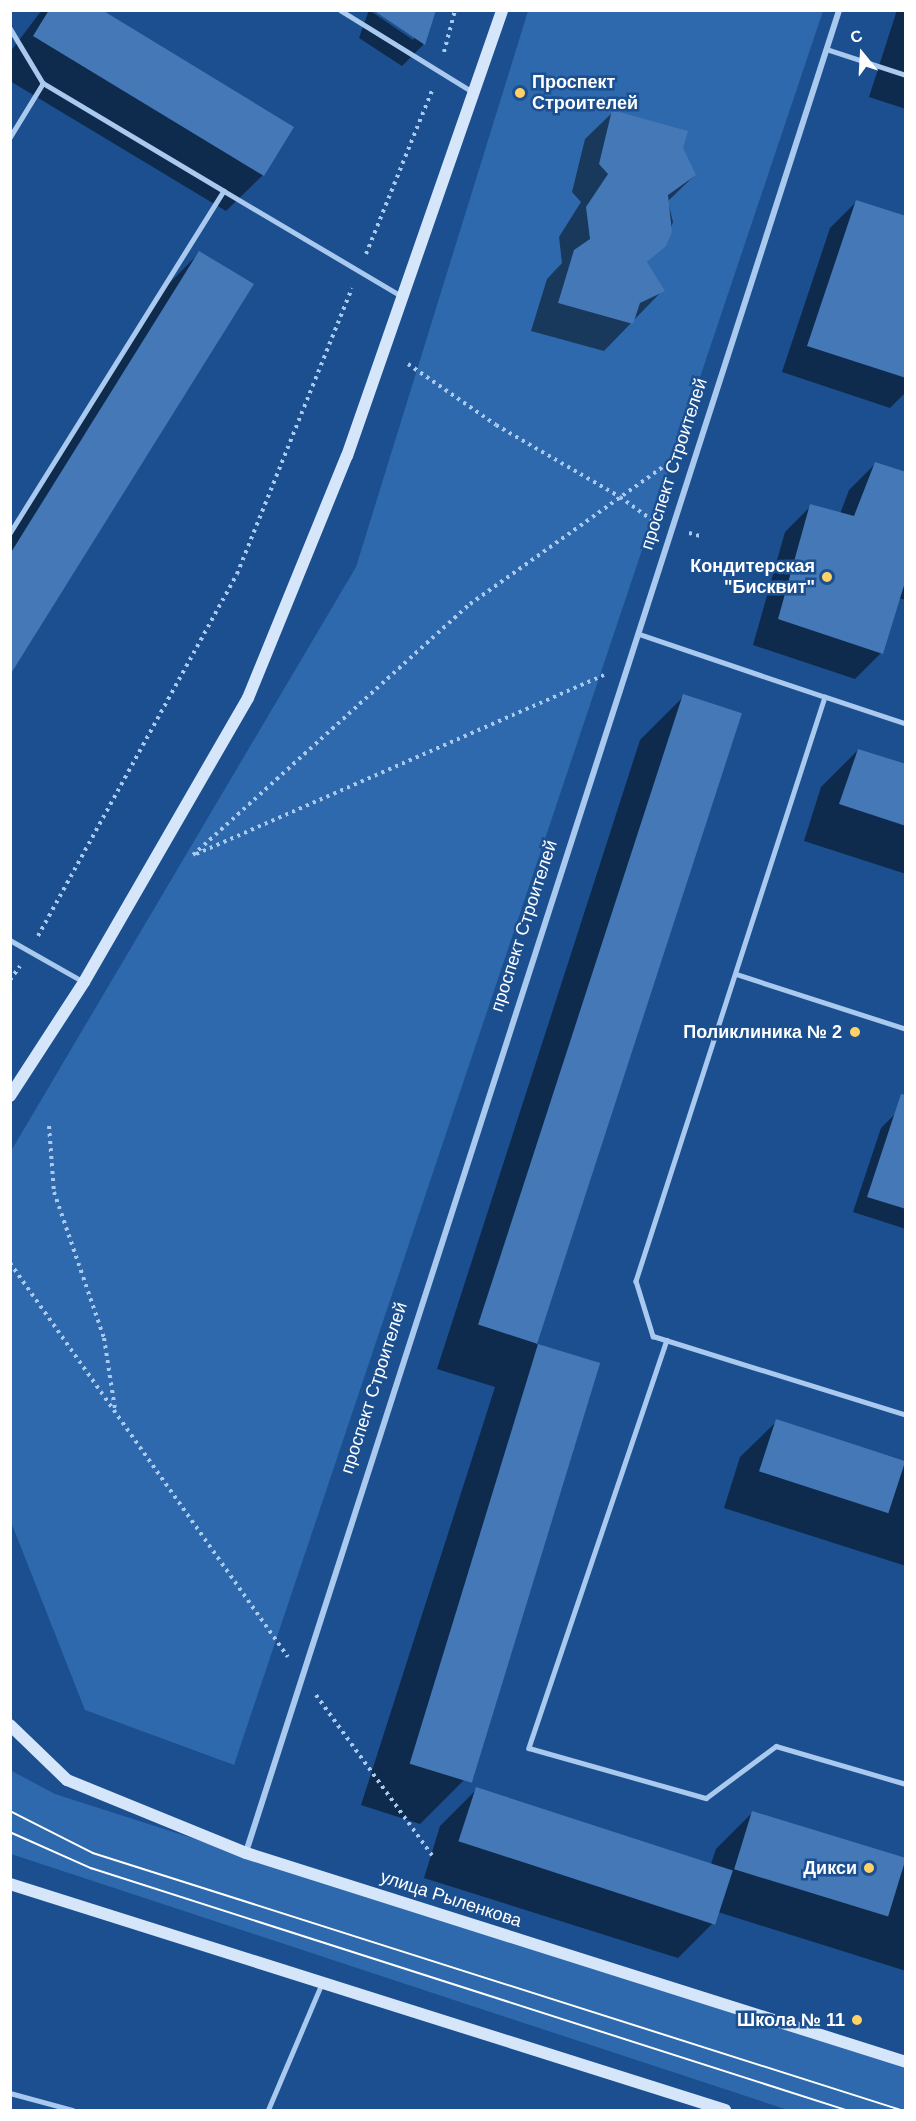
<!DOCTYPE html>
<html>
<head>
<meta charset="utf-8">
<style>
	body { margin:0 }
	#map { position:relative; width:916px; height:2121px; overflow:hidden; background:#1b4f8f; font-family:Helvetica,sans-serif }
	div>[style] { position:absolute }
	.green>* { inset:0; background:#2e69ad }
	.shadow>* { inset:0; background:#0007 }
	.building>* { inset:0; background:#4478b7; transform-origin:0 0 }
	.path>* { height:4px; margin-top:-2px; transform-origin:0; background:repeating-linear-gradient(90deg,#a9c9ee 0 3px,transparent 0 7.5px) }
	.lane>* { height:4.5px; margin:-2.25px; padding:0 2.25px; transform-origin:2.25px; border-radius:2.25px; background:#a9c9ee }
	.street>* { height:6px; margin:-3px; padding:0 3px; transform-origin:3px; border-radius:3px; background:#a9c9ee }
	.secondary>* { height:12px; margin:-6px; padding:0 6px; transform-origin:6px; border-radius:6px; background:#d6e6fa }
	.tram>* { height:1.5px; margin:-0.75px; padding:0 0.75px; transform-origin:0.75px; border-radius:0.75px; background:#fff }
	.dots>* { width:16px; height:16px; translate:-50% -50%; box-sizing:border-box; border:3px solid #1b4f8f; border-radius:50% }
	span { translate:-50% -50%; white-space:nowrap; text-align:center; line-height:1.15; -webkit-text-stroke:5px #1b4f8f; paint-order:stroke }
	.poi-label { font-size:18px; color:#fff; font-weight:700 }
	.left { translate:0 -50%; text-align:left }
	.right { translate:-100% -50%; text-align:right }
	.street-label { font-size:18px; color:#fff }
	.frame { position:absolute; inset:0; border:12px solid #fff; pointer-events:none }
	.north { position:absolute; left:832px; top:24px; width:60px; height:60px; -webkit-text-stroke:4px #1b4f8f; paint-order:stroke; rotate:342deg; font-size:16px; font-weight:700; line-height:24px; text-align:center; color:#fff }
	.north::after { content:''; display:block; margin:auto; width:21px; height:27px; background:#fff; clip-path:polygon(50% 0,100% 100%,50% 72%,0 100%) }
</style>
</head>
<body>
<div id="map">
	<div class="green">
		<div style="clip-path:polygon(528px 11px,823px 11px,234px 1765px,85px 1710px,11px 1522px,11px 1151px,356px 567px)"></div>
		<div style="clip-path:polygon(10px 1770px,55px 1794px,905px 2067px,905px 2110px,788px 2110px,11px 1854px)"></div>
	</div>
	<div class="shadow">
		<div style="clip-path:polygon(42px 10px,99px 10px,263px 175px,226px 211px,10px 81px,10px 52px)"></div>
		<div style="clip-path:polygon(369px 10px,413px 40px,434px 10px,423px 45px,402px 66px,359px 38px)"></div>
		<div style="clip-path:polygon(897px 10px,906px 10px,906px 109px,869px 97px)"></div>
		<div style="clip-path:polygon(613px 112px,681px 149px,695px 175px,668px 201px,673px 222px,665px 245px,646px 263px,663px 290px,604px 351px,531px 331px,547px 279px,562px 263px,559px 237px,581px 202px,572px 192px,585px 139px)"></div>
		<div style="clip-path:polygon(856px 202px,906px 218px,906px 392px,890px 408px,782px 372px,830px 228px)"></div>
		<div style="clip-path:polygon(199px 253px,10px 672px,10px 529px,156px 297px)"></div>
		<div style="clip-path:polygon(875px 464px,906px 474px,906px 600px,898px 598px,881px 653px,855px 679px,753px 645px,785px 532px,811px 506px,840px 514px,849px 490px)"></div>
		<div style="clip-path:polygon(684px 696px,740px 714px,536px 1344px,598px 1364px,464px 1780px,420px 1824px,361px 1805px,495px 1387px,437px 1369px,640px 740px)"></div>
		<div style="clip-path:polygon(858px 750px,906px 766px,906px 874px,804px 841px,821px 787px)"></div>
		<div style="clip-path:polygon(896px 1113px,906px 1116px,906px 1229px,853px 1212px,881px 1128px)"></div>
		<div style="clip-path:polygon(777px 1421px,906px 1461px,906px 1566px,724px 1508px,740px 1457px)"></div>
		<div style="clip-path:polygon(477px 1789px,711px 1864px,716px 1849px,753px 1812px,906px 1861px,906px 1971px,718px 1912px,715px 1921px,678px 1958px,424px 1878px,440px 1826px)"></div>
	</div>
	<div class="building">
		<div style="clip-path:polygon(49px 10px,102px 10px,294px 127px,264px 176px,33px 36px)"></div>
		<div style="clip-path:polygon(373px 10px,436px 10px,425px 45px)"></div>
		<div style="clip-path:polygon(612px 110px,688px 131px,683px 148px,696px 175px,668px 195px,672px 232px,666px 246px,647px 262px,665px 291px,640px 303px,633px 324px,558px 303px,574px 250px,590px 239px,586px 207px,608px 174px,599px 164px)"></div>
		<div style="clip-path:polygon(856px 200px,906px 216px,906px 378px,807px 346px)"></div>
		<div style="clip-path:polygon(199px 251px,254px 284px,10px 675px,10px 554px)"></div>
		<div style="clip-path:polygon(875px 462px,906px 472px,906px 579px,883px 654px,778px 619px,810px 504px,854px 516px)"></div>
		<div style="left:683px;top:694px;width:62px;height:663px;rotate:18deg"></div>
		<div style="clip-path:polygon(858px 749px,906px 764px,906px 826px,839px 804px)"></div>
		<div style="clip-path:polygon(901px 1094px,906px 1095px,906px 1209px,867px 1197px)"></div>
		<div style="left:538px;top:1344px;width:65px;height:439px;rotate:17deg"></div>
		<div style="left:776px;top:1419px;width:136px;height:55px;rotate:18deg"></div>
		<div style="left:476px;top:1787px;width:270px;height:57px;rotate:18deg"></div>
		<div style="left:752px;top:1811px;width:161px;height:61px;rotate:17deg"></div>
	</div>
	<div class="path">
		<div style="left:444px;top:52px;width:43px;rotate:-75.3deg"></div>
		<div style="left:366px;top:254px;width:179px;rotate:-68deg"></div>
		<div style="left:408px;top:364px;width:107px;rotate:34.7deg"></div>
		<div style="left:496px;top:425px;width:143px;rotate:30.1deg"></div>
		<div style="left:620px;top:497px;width:44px;rotate:35.8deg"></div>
		<div style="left:689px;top:533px;width:11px;rotate:15deg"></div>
		<div style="left:604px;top:675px;width:449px;rotate:156.3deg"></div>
		<div style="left:193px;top:855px;width:374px;rotate:-42.2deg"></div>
		<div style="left:470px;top:604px;width:250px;rotate:-35.4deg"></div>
		<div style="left:38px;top:936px;width:413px;rotate:-61.2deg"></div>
		<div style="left:237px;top:574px;width:308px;rotate:-68.1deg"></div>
		<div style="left:10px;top:980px;width:17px;rotate:-54deg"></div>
		<div style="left:49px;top:1126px;width:66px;rotate:85.7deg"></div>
		<div style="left:54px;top:1192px;width:154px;rotate:71.1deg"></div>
		<div style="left:104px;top:1338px;width:72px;rotate:81.2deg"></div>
		<div style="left:10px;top:1263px;width:482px;rotate:54.8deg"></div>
		<div style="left:316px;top:1695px;width:198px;rotate:54.1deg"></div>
	</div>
	<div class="lane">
		<div style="left:340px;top:10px;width:156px;rotate:31.7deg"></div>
		<div style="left:10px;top:28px;width:64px;rotate:59deg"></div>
		<div style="left:826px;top:49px;width:84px;rotate:18deg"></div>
		<div style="left:10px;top:137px;width:63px;rotate:-58.6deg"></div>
		<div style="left:43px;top:83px;width:211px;rotate:30.8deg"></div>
		<div style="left:224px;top:191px;width:403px;rotate:122deg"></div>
		<div style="left:224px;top:191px;width:204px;rotate:30.6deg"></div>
		<div style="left:639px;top:634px;width:196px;rotate:18.7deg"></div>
		<div style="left:906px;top:724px;width:85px;rotate:-161.6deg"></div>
		<div style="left:825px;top:697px;width:614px;rotate:107.93deg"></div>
		<div style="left:636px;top:1281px;width:58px;rotate:72.8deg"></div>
		<div style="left:653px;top:1336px;width:265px;rotate:17.3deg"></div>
		<div style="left:10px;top:940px;width:85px;rotate:29.6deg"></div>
		<div style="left:736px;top:974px;width:179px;rotate:17.9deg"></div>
		<div style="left:667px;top:1340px;width:431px;rotate:108.7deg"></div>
		<div style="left:529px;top:1748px;width:184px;rotate:15.8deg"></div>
		<div style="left:706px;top:1798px;width:87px;rotate:-36.6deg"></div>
		<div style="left:776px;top:1746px;width:135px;rotate:16.3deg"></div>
		<div style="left:10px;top:2093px;width:65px;rotate:15.1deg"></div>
		<div style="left:268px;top:2110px;width:138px;rotate:-67deg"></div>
	</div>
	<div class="street">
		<div style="left:246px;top:1852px;width:1935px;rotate:-72.15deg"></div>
	</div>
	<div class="secondary">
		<div style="left:10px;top:1096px;width:136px;rotate:-57deg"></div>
		<div style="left:84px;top:982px;width:328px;rotate:-60deg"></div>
		<div style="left:248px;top:698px;width:261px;rotate:-67.8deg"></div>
		<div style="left:347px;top:456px;width:472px;rotate:-70.8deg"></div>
		<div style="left:10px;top:1725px;width:79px;rotate:44deg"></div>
		<div style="left:67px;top:1780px;width:193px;rotate:22.2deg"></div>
		<div style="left:246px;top:1853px;width:692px;rotate:17.57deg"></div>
		<div style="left:10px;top:1884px;width:750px;rotate:17.54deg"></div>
	</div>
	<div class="tram">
		<div style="left:10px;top:1811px;width:93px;rotate:26.8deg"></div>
		<div style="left:93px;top:1853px;width:848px;rotate:17.64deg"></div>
		<div style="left:10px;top:1832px;width:89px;rotate:24deg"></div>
		<div style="left:91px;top:1868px;width:793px;rotate:17.77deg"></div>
	</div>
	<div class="dots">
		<div style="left:520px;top:93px;background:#ffd166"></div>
		<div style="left:827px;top:577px;background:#ffd166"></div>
		<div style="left:855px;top:1032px;background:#ffd166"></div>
		<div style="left:869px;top:1868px;background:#ffd166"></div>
		<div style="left:857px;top:2020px;background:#ffd166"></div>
	</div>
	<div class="poi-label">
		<span class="left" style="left:532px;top:93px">Проспект<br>Строителей</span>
		<span class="right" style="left:815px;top:577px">Кондитерская<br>"Бисквит"</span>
		<span class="right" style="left:842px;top:1032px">Поликлиника № 2</span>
		<span class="right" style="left:857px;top:1868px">Дикси</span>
		<span class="right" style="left:845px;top:2020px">Школа № 11</span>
	</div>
	<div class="street-label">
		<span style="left:674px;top:464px;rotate:-72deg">проспект Строителей</span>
		<span style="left:524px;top:926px;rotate:-72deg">проспект Строителей</span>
		<span style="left:374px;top:1388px;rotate:-72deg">проспект Строителей</span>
		<span style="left:451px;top:1899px;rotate:18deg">улица Рыленкова</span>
	</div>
	<div class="frame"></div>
	<div class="north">С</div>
</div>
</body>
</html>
